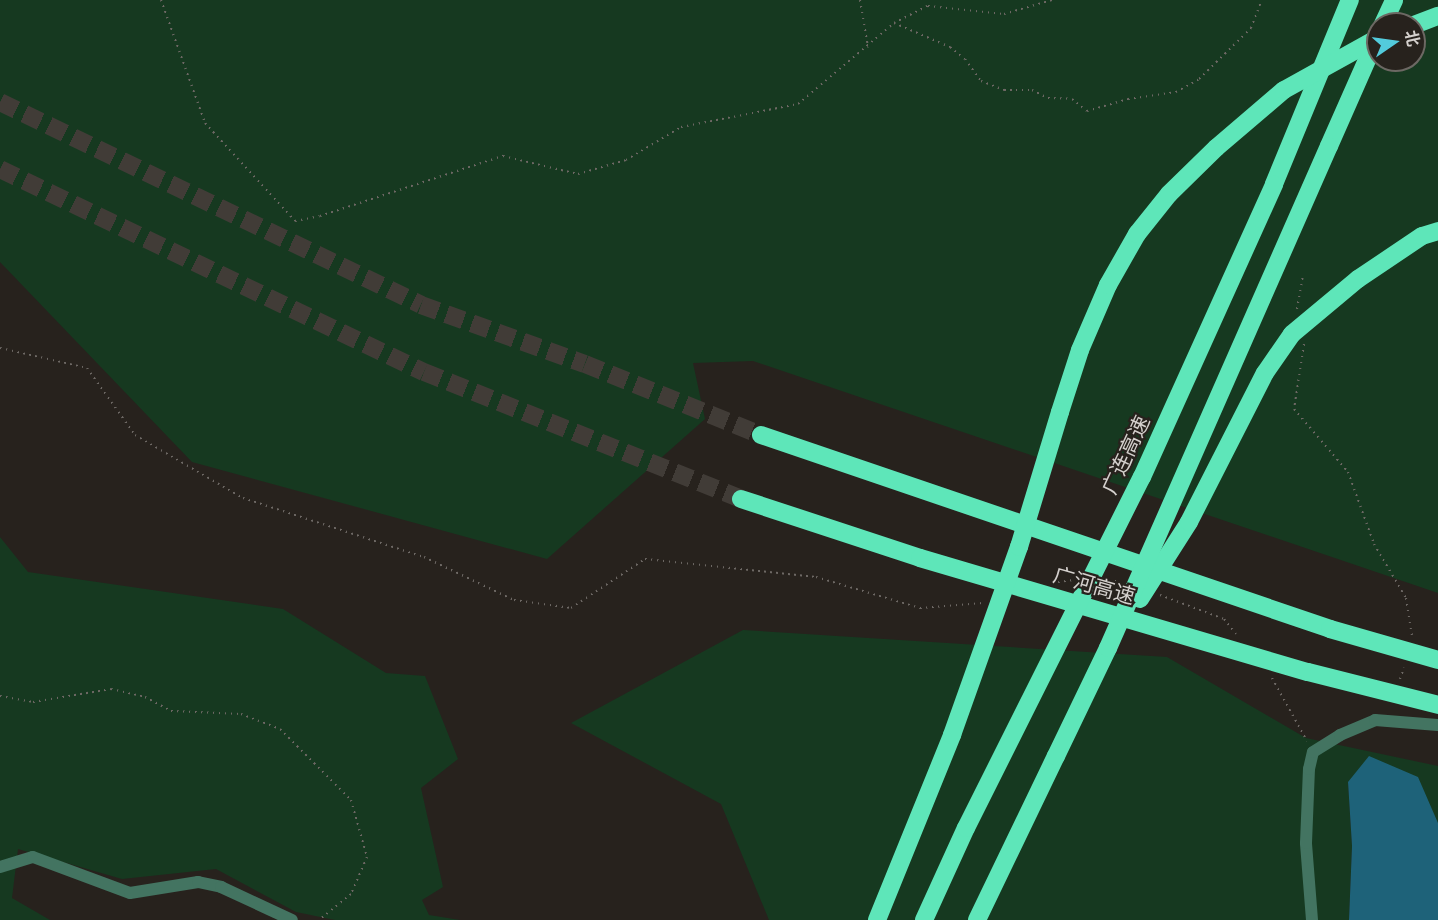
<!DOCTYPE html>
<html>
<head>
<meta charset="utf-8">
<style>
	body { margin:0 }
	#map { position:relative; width:1438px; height:920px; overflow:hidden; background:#27221d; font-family:"Roboto Serif","Noto Sans SC",serif }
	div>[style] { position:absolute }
	.green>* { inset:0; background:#163920 }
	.water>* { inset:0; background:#1e6279 }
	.highway-tunnel>* { height:18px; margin-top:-9px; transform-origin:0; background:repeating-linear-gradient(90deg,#413c37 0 18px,transparent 0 27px) }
	.path>* { height:2px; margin-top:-1px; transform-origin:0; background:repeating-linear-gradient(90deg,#6d6864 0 1.5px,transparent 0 6px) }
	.street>* { height:12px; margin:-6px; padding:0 6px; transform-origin:6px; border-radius:6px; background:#437461 }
	.highway>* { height:18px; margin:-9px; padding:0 9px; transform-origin:9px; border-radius:9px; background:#5ee6b9 }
	.highway-bridge>* { height:18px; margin:-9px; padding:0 9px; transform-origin:9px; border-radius:9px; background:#5ee6b9 }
	span { translate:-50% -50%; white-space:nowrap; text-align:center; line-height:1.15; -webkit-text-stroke:4.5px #27221d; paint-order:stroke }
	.street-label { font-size:21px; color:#d4d0cd }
	.north { position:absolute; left:1366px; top:12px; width:60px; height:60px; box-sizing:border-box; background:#27221d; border:2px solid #6c6863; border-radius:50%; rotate:77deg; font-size:16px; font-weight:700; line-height:24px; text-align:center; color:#d4d0cd }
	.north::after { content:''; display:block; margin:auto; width:21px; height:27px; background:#53cbdc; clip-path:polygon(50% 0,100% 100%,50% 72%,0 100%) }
</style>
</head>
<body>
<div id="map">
	<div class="green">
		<div style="clip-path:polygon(evenodd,0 0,1438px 0,1438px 593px,753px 361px,693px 363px,705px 419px,547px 559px,192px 462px,0 262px,0 0,1378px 24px,1414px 24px,1414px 60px,1378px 60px,1378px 24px)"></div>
		<div style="clip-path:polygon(0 537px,28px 572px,283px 609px,386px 673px,425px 676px,458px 759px,421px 788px,443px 887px,422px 900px,429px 915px,460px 920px,335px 920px,296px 912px,216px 869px,122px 879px,18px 849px,12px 898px,50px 920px,0 920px)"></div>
		<div style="clip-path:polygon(743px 630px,1167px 657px,1306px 738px,1438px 766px,1438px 823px,1348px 782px,1352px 846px,1349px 920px,769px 920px,721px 804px,571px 723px)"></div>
	</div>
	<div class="water">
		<div style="clip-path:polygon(1369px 756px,1418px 777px,1438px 823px,1438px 920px,1349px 920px,1352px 846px,1348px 782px)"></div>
	</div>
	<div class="highway-tunnel">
		<div style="left:0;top:102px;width:467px;rotate:25.7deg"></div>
		<div style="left:421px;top:305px;width:174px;rotate:19.8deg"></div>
		<div style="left:585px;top:364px;width:190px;rotate:22deg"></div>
		<div style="left:0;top:169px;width:470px;rotate:25.6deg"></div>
		<div style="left:424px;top:372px;width:341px;rotate:21.8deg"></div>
	</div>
	<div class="path">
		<div style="left:161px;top:0;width:131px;rotate:70.3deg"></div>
		<div style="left:205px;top:123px;width:133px;rotate:47.4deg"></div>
		<div style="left:295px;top:221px;width:25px;rotate:-11deg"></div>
		<div style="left:320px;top:216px;width:193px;rotate:-18.2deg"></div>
		<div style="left:503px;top:156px;width:77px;rotate:13.5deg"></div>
		<div style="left:578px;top:174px;width:50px;rotate:-16.3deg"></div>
		<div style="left:626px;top:160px;width:64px;rotate:-31deg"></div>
		<div style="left:681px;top:127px;width:119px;rotate:-11.1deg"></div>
		<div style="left:798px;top:104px;width:126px;rotate:-40.2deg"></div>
		<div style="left:894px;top:23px;width:38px;rotate:-27deg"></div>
		<div style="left:928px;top:6px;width:76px;rotate:6deg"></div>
		<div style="left:1004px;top:14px;width:50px;rotate:-16.3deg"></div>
		<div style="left:860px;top:0;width:48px;rotate:80.3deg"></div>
		<div style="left:894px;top:23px;width:61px;rotate:23.2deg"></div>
		<div style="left:950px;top:47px;width:19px;rotate:39deg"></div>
		<div style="left:965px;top:59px;width:27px;rotate:54deg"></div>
		<div style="left:981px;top:81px;width:25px;rotate:21deg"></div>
		<div style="left:1004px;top:90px;width:28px"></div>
		<div style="left:1032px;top:90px;width:18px;rotate:27deg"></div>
		<div style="left:1048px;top:98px;width:24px;rotate:2deg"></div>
		<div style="left:1072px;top:99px;width:19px;rotate:39deg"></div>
		<div style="left:1087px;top:111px;width:43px;rotate:-16.3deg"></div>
		<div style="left:1128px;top:99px;width:49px;rotate:-8.3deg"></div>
		<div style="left:1176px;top:92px;width:26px;rotate:-29deg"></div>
		<div style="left:1199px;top:79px;width:73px;rotate:-44.4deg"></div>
		<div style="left:1251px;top:28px;width:30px;rotate:-69deg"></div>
		<div style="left:1297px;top:309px;width:35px;rotate:-80deg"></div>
		<div style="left:1304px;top:344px;width:66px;rotate:98.7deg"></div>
		<div style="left:1294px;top:409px;width:83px;rotate:49.4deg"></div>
		<div style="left:1348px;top:472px;width:77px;rotate:70.1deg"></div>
		<div style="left:1374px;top:544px;width:63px;rotate:59.3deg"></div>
		<div style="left:1406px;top:598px;width:38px;rotate:81deg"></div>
		<div style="left:0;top:348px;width:89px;rotate:12.9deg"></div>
		<div style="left:87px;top:368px;width:82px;rotate:54.4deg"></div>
		<div style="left:135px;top:435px;width:125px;rotate:30.3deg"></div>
		<div style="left:243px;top:498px;width:190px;rotate:18.1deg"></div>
		<div style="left:424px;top:557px;width:100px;rotate:25.5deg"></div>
		<div style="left:514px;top:600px;width:58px;rotate:8deg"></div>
		<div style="left:571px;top:608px;width:89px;rotate:-33.5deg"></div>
		<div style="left:645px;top:559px;width:172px;rotate:6deg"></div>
		<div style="left:816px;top:577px;width:109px;rotate:16.6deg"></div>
		<div style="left:920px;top:608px;width:63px;rotate:-4.5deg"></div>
		<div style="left:1109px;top:581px;width:12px"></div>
		<div style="left:1058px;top:582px;width:15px;rotate:-8deg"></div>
		<div style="left:1160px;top:595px;width:68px;rotate:20.6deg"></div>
		<div style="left:1224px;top:619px;width:19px;rotate:51deg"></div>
		<div style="left:1272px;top:678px;width:72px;rotate:60.9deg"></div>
		<div style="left:1400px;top:679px;width:12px;rotate:-70deg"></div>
		<div style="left:0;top:696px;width:34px;rotate:10deg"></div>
		<div style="left:33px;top:702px;width:79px;rotate:-9.5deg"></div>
		<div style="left:111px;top:689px;width:35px;rotate:13deg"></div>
		<div style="left:145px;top:697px;width:30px;rotate:28deg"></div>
		<div style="left:171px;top:711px;width:70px;rotate:2.5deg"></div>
		<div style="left:241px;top:714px;width:42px;rotate:21deg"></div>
		<div style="left:280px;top:729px;width:100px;rotate:45deg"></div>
		<div style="left:351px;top:800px;width:59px;rotate:74.3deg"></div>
		<div style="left:367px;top:857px;width:40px;rotate:113.4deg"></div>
		<div style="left:351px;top:894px;width:41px;rotate:140.9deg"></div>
	</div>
	<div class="street">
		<div style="left:0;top:867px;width:34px;rotate:-17deg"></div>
		<div style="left:33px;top:857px;width:103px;rotate:20.4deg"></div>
		<div style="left:130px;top:893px;width:69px;rotate:-9.2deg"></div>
		<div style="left:198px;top:882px;width:24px;rotate:12deg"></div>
		<div style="left:221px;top:887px;width:78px;rotate:24.9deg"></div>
		<div style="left:1312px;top:920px;width:77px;rotate:-94.5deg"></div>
		<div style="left:1306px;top:843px;width:74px;rotate:-87.7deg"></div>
		<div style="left:1309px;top:769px;width:17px;rotate:-77deg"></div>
		<div style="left:1313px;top:752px;width:32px;rotate:-32deg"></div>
		<div style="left:1340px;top:735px;width:38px;rotate:-23deg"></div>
		<div style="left:1375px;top:720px;width:63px;rotate:4.5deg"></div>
	</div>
	<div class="highway">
		<div style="left:1383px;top:24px;width:26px;rotate:-65deg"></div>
		<div style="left:1414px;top:25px;width:26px;rotate:-21deg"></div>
		<div style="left:1329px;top:146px;width:121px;rotate:-66.2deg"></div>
		<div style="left:1274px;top:184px;width:199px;rotate:-67.6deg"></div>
		<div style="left:1060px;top:412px;width:65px;rotate:-72.1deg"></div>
		<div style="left:1080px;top:350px;width:71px;rotate:-66.7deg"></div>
		<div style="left:1108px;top:285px;width:59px;rotate:-60.4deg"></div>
		<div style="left:1137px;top:234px;width:51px;rotate:-51.3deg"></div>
		<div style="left:1169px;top:194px;width:66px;rotate:-44.4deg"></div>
		<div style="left:761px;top:435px;width:279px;rotate:18.8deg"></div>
		<div style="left:741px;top:499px;width:188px;rotate:18.2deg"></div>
		<div style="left:877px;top:920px;width:200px;rotate:-67.9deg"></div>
		<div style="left:924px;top:920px;width:101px;rotate:-65.5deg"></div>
		<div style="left:977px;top:920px;width:182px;rotate:-64.3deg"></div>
	</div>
	<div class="highway-bridge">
		<div style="left:1216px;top:148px;width:89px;rotate:-40.5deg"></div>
		<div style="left:1284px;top:90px;width:107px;rotate:-29deg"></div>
		<div style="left:1025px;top:525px;width:322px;rotate:18.8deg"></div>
		<div style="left:1330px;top:629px;width:112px;rotate:16deg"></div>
		<div style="left:920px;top:558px;width:404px;rotate:16.4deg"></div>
		<div style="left:1308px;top:672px;width:134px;rotate:14.2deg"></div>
		<div style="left:1140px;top:599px;width:91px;rotate:-57.5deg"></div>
		<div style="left:1189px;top:522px;width:167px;rotate:-63deg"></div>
		<div style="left:1265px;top:373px;width:47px;rotate:-55.3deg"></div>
		<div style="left:1292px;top:334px;width:86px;rotate:-39.8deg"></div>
		<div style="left:1358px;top:279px;width:77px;rotate:-33.9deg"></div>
		<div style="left:1422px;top:236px;width:17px;rotate:-17deg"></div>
		<div style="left:952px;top:735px;width:200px;rotate:-70.4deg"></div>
		<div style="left:1019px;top:547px;width:141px;rotate:-73.1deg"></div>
		<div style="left:1056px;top:756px;width:120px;rotate:-64.3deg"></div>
		<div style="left:1108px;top:648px;width:548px;rotate:-66.24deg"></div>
		<div style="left:966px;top:828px;width:393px;rotate:-63.4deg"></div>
		<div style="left:1142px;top:477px;width:321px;rotate:-65.7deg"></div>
	</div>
	<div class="street-label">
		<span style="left:1126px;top:455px;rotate:-65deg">广连高速</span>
		<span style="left:1094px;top:586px;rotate:16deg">广河高速</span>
	</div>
	<div class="north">北</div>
</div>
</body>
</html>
